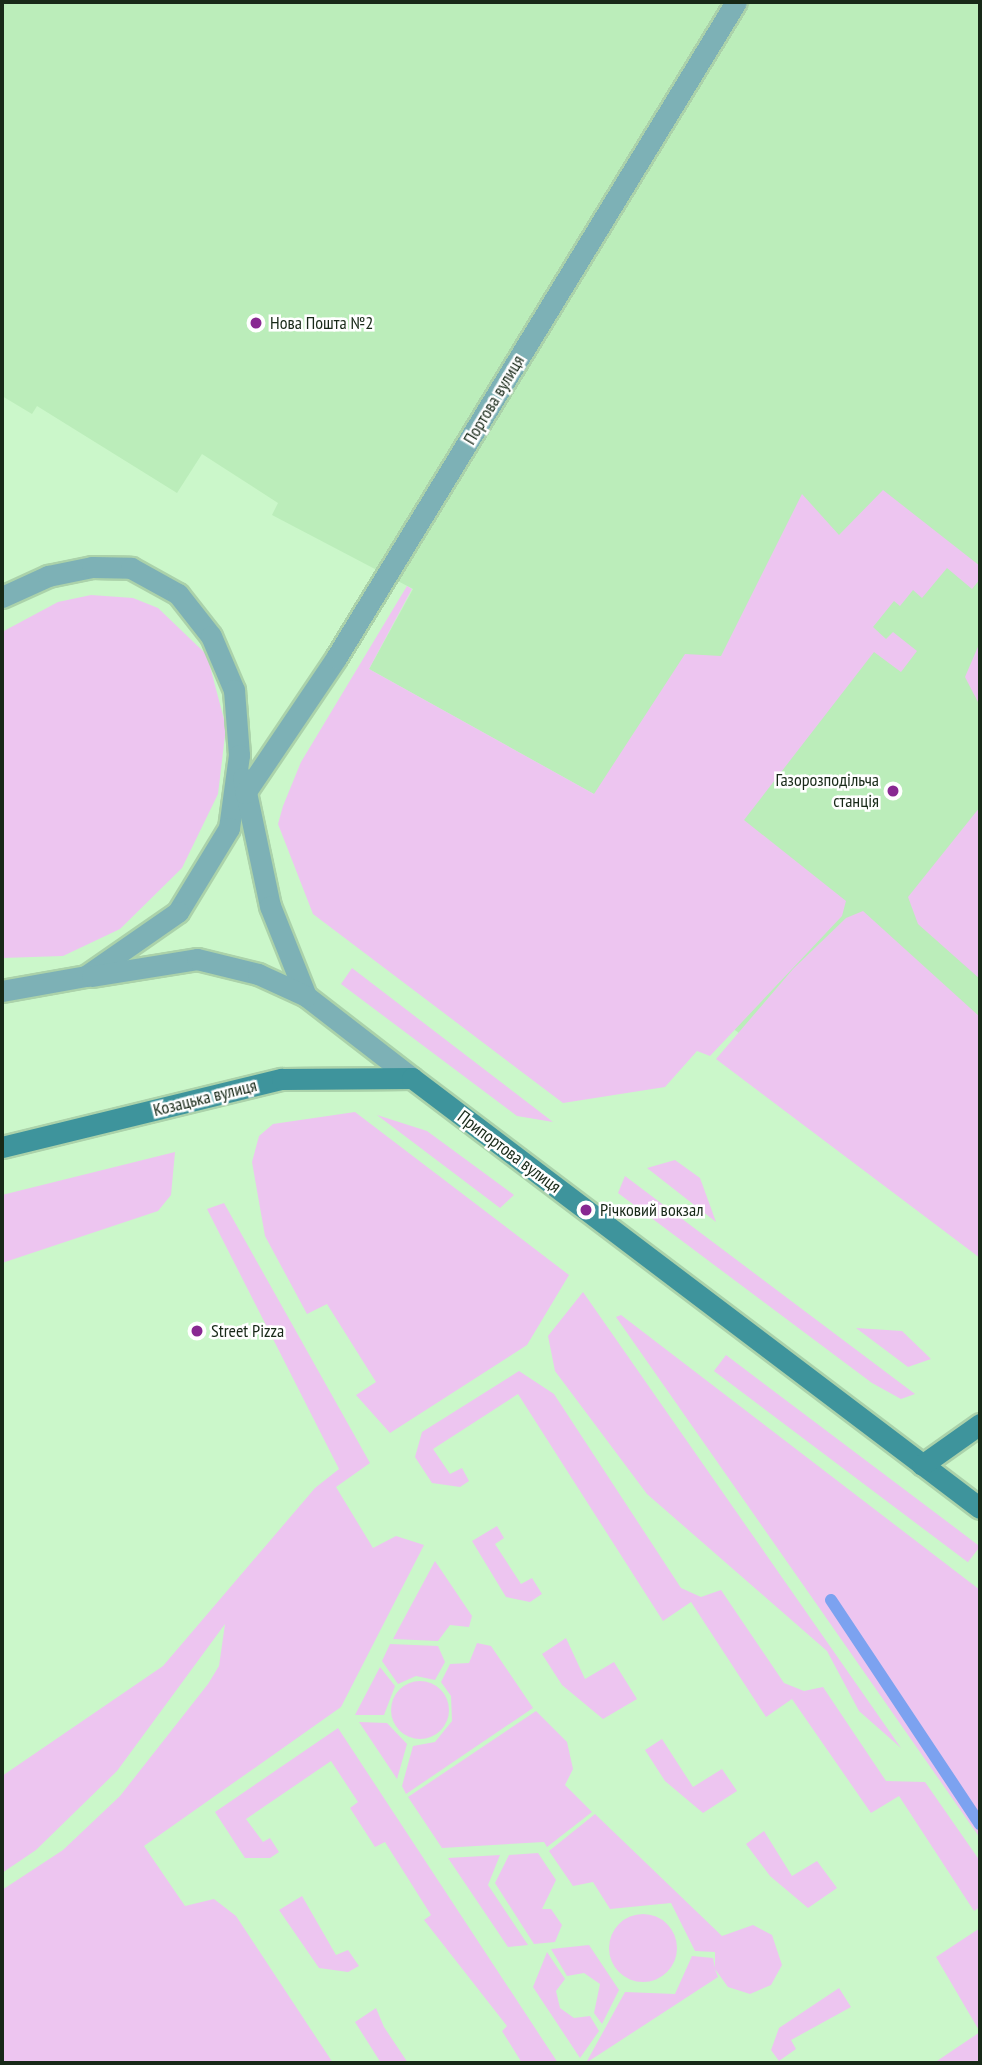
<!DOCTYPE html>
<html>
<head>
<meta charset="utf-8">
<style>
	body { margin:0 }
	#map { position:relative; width:982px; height:2065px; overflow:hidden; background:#cbf7ca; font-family:"PT Sans Narrow",sans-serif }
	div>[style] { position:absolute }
	.built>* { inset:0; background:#bbedba }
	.green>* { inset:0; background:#edc5f0; transform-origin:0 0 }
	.round { border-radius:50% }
	.stream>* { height:12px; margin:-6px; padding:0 6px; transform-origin:6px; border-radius:6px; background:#7ca2f0 }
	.roads { filter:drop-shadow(2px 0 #abd2aa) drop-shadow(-2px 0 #abd2aa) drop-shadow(0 2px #abd2aa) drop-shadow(0 -2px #abd2aa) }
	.street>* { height:21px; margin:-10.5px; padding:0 10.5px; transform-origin:10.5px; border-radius:10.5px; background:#7db1b6 }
	.secondary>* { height:21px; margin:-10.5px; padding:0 10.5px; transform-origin:10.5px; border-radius:10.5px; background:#3e949c }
	.dots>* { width:19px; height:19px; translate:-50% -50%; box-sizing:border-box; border:4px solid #fff; border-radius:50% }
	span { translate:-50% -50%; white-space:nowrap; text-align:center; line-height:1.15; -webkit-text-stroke:5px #fff; paint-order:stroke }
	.poi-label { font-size:18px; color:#182918 }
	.left { translate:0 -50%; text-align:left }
	.right { translate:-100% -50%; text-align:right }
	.street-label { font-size:18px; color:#182918 }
	.frame { position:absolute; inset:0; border:4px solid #182918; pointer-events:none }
</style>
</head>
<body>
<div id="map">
	<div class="built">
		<div style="clip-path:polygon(2px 2px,980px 2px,980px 1213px,708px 1010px,594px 794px,369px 669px,413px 589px,272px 515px,278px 503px,202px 454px,177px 493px,37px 406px,32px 414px,2px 396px)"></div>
	</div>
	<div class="green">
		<div style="clip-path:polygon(883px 490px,980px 566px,980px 579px,972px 589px,947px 568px,922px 598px,913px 590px,900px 606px,894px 601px,873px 627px,886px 639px,893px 632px,917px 651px,901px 672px,874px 652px,744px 820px,846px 901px,842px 916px,710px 1056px,697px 1051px,665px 1087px,563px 1103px,313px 914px,278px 824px,283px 806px,301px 762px,407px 586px,412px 589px,369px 669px,594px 794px,685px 654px,721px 656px,802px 494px,839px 535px)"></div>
		<div style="clip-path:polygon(91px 595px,133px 598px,158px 608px,207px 655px,226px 727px,218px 794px,182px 868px,120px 929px,63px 956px,2px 958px,2px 632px,58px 602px)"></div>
		<div style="clip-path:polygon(980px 642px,980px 706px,965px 677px)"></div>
		<div style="clip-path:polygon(980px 807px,980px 979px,918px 924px,908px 897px)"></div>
		<div style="clip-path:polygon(863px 911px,980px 1017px,980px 1258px,716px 1059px,793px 969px,846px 918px)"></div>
		<div style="clip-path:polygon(352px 968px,553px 1122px,517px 1116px,341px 984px)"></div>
		<div style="clip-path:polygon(355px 1112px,569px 1275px,527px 1345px,390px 1433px,356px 1395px,376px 1382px,327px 1304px,307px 1314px,265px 1236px,252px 1162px,259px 1136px,273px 1124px)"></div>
		<div style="clip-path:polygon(377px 1115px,427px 1131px,514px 1195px,500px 1208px)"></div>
		<div style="clip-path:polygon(175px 1152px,171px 1195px,158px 1211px,2px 1263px,2px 1195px)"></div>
		<div style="clip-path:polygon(675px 1160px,700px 1178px,716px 1222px,647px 1168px)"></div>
		<div style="clip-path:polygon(625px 1176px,915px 1394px,901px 1399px,872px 1383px,618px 1193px)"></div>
		<div style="clip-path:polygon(224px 1203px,370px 1463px,336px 1487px,373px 1548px,396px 1536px,424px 1545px,341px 1707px,144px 1846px,185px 1906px,214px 1899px,236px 1916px,333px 2063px,2px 2063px,2px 1890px,63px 1850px,120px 1796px,208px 1684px,219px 1666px,225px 1624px,117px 1771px,36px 1850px,2px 1873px,2px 1776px,163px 1666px,315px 1488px,339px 1469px,207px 1209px)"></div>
		<div style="clip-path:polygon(583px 1292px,901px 1748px,859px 1711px,827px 1651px,647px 1494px,555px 1371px,548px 1336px)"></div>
		<div style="clip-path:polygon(621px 1315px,980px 1590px,980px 1838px,616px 1317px)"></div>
		<div style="clip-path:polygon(856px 1328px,902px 1331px,931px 1359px,908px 1367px)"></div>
		<div style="left:726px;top:1355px;width:318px;height:20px;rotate:37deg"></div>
		<div style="clip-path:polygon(519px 1371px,554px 1394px,681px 1588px,701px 1597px,721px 1590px,784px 1683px,804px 1691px,823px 1687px,886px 1781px,925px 1782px,980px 1861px,980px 1907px,974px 1911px,899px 1796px,871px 1813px,792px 1699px,766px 1717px,691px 1602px,663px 1621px,518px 1394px,433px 1449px,450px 1474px,462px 1468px,469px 1481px,460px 1487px,432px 1483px,415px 1457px,422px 1432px)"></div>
		<div style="clip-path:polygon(497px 1526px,504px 1538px,495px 1544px,521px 1584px,532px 1578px,542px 1594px,530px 1602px,506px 1597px,472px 1541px)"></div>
		<div style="clip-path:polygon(435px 1561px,472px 1616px,469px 1627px,450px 1625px,438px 1641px,393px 1639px)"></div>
		<div style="clip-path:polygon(566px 1638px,585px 1679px,614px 1662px,637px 1699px,603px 1719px,562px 1685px,542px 1654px)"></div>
		<div style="clip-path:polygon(477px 1643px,491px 1646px,533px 1708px,406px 1794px,402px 1786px,413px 1746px,435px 1742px,452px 1721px,451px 1696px,441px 1682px,450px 1664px,469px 1663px)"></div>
		<div style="clip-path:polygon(390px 1644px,438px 1646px,445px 1662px,435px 1680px,416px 1676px,398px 1684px,382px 1661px)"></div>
		<div style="clip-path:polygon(380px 1667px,395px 1686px,384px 1715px,355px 1715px)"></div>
		<div class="round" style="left:391px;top:1681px;width:58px;height:58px"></div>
		<div style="clip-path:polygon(536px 1711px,567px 1742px,573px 1769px,565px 1785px,592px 1812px,547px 1847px,544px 1842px,442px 1848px,408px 1797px)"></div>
		<div style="clip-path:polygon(359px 1722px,387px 1723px,407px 1744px,397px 1779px)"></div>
		<div style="clip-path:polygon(338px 1728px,558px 2063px,522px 2063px,502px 2031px,507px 2026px,424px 1920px,431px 1915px,385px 1842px,375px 1847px,350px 1808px,358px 1802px,331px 1761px,246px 1819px,263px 1842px,270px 1838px,279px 1852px,270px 1858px,245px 1858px,215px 1812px)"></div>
		<div style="clip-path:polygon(662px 1739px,693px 1787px,722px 1769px,737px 1791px,703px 1813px,665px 1781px,645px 1750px)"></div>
		<div style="clip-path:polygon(595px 1814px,722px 1936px,753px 1925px,772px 1935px,782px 1965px,771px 1985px,750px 1994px,728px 1987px,715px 1969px,718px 1977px,586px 2063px,625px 1992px,675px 1994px,692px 1956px,713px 1958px,715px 1968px,715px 1952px,695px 1951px,671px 1903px,610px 1909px,593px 1882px,573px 1886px,549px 1851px)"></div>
		<div style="clip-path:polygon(764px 1831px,792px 1876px,817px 1861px,837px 1888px,808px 1908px,770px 1876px,746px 1844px)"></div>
		<div style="clip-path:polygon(538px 1853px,556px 1880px,542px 1909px,551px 1909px,562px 1925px,555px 1942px,534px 1944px,495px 1883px,509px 1855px)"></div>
		<div style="clip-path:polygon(500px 1855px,488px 1885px,528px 1945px,508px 1947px,448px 1858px)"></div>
		<div style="clip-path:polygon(302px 1896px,336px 1955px,348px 1950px,359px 1966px,348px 1972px,319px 1968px,279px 1910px)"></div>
		<div class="round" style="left:609px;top:1914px;width:68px;height:68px"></div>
		<div style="clip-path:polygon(980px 1928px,980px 2063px,934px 2063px,980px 2032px,936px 1957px)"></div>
		<div style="clip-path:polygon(589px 1945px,619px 1990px,602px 2024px,594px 2013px,600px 1984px,584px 1973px,567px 1976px,551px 1949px)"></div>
		<div style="clip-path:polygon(547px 1952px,565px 1979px,556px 1991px,560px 2008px,574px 2018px,590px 2016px,599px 2031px,580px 2058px,533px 1987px)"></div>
		<div style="clip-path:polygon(839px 1988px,851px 2007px,791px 2040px,796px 2049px,779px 2061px,771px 2050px,779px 2028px)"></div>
		<div style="clip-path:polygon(376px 2008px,384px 2027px,408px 2063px,381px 2063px,355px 2022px)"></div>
	</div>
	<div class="stream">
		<div style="left:831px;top:1600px;width:269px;rotate:56.4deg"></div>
	</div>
	<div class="roads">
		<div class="street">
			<div style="left:2px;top:597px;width:51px;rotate:-24.5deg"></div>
			<div style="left:48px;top:576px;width:45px;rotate:-11.6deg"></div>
			<div style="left:92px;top:567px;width:39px;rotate:1deg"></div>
			<div style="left:131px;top:568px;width:54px;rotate:29deg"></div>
			<div style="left:178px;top:594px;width:53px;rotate:51.8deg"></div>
			<div style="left:211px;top:636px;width:59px;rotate:66.9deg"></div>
			<div style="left:234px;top:690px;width:65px;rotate:85.6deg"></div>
			<div style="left:239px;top:755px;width:74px;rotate:97.8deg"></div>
			<div style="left:229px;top:828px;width:98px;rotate:121.3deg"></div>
			<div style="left:178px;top:912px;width:112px;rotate:145.2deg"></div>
			<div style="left:86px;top:976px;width:85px;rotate:169.9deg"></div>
			<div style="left:243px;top:778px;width:131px;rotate:78.1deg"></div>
			<div style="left:270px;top:906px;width:97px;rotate:68.2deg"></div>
			<div style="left:306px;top:996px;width:134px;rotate:37.7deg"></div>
			<div style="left:245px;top:793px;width:163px;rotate:-56deg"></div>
			<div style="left:336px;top:658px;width:768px;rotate:-58.63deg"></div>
			<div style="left:92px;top:976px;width:106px;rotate:-9.2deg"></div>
			<div style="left:197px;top:959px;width:63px;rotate:13.8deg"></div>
			<div style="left:258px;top:974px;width:53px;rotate:24.6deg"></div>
		</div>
		<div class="secondary">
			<div style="left:2px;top:1147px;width:288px;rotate:-13.7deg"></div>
			<div style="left:282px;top:1079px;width:130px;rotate:-0.4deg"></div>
			<div style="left:412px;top:1078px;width:712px;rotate:37.13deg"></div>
			<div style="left:922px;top:1465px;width:71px;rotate:-35.3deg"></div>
		</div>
	</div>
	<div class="dots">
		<div style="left:256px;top:323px;background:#882891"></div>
		<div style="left:893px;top:791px;background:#882891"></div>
		<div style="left:586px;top:1210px;background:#882891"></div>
		<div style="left:197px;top:1331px;background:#882891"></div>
	</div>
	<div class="poi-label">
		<span class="left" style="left:270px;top:323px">Нова Пошта №2</span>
		<span class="right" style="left:879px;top:791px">Газорозподільча<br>станція</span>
		<span class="left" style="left:600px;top:1210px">Річковий вокзал</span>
		<span class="left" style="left:211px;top:1331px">Street Pizza</span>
	</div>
	<div class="street-label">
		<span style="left:494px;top:400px;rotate:-59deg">Портова вулиця</span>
		<span style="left:205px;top:1098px;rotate:-14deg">Козацька вулиця</span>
		<span style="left:509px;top:1152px;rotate:37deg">Припортова вулиця</span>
	</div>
	<div class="frame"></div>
</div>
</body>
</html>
